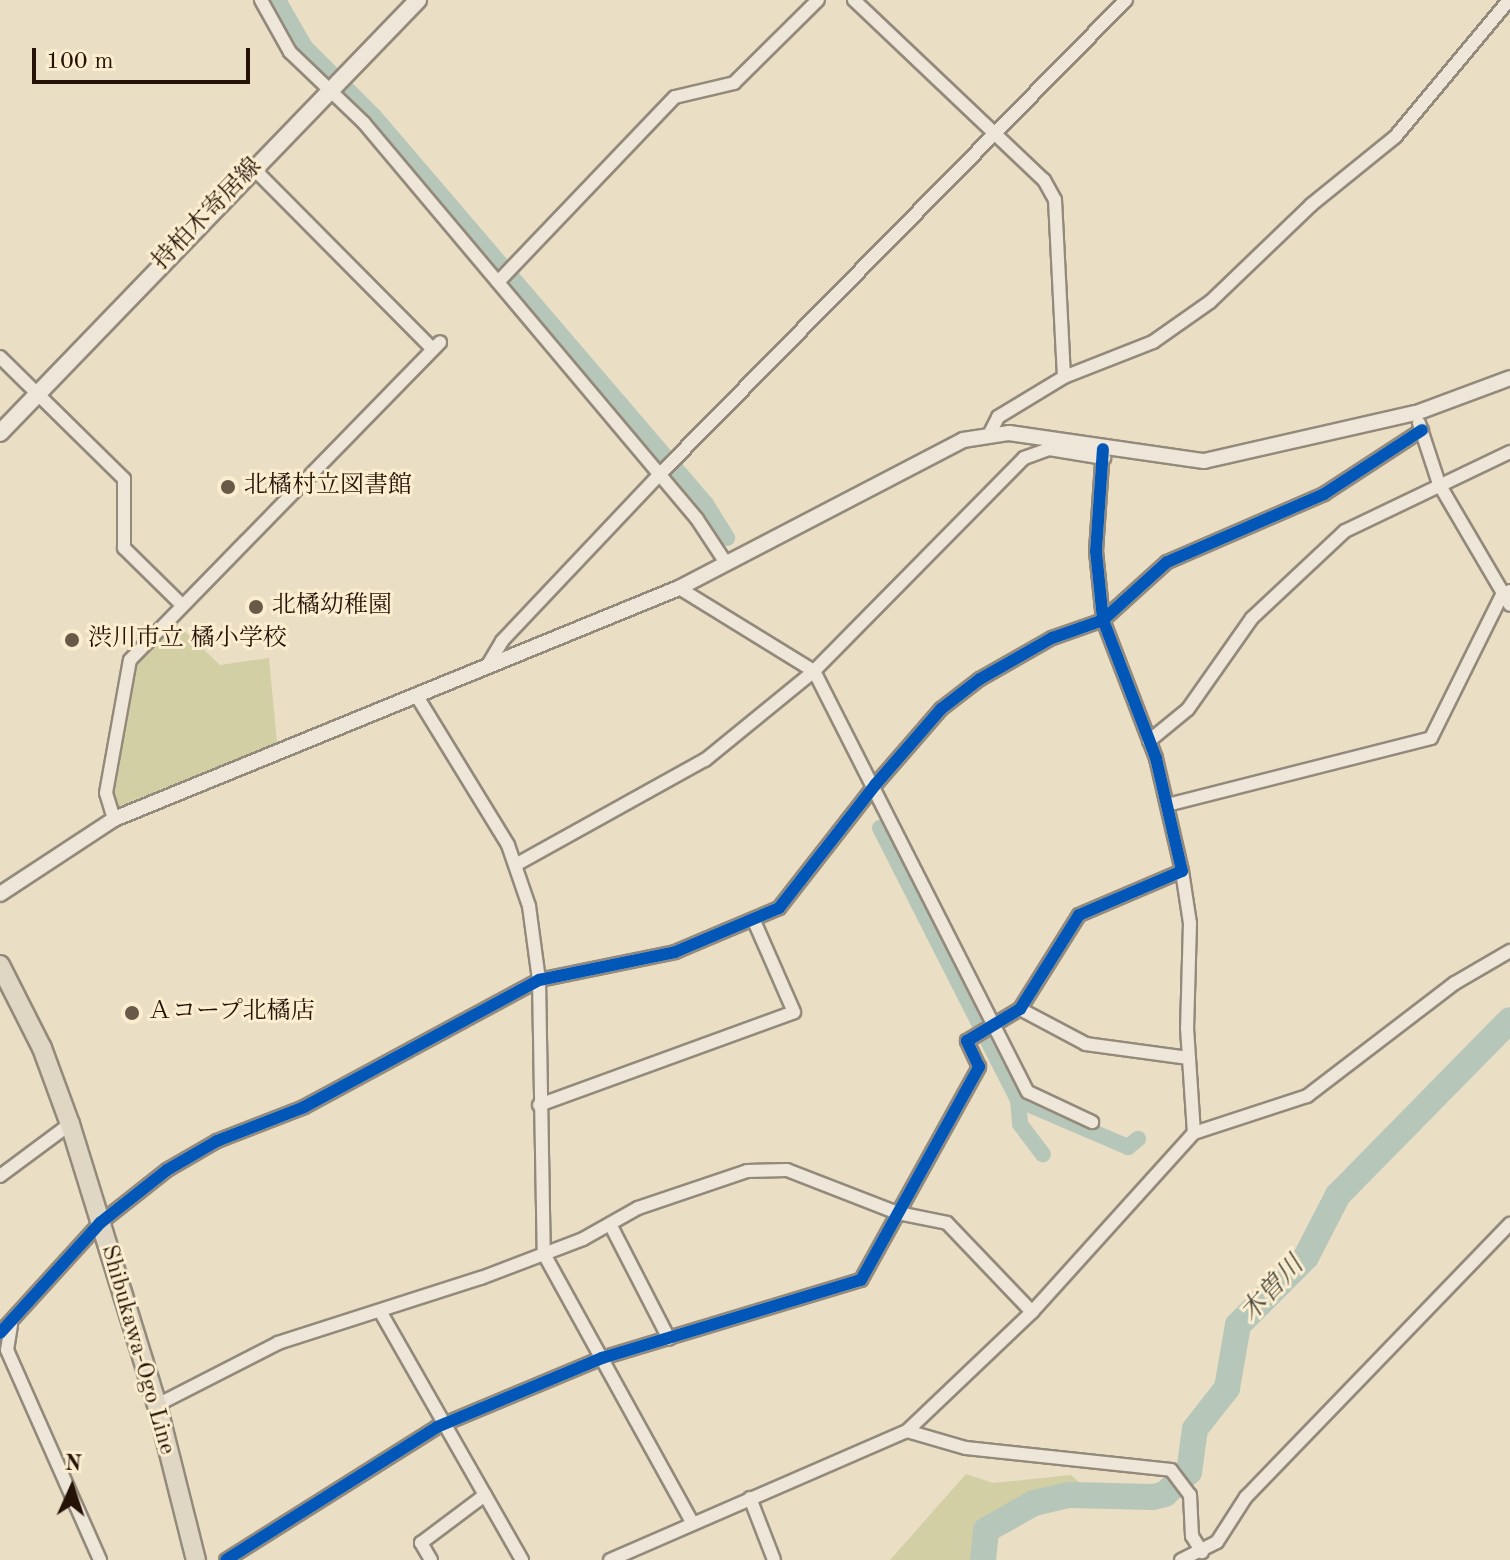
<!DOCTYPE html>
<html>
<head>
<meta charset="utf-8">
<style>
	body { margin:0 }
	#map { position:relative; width:1510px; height:1560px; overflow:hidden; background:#eadec4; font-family:"Old Standard TT","Noto Serif JP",serif }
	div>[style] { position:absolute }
	.green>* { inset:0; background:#d3cfa5 }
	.canal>* { height:16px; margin:-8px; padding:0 8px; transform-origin:8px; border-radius:8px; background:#b6c7b9 }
	.river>* { height:26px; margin:-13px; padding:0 13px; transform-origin:13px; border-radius:13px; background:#b6c7b9 }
	.roads { filter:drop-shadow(2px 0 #938a7b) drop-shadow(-2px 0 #938a7b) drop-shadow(0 2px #938a7b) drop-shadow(0 -2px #938a7b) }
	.minor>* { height:12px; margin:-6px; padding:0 6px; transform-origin:6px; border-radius:6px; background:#ede6d9 }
	.tertiary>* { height:14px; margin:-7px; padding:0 7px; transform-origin:7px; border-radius:7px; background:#ede6d9 }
	.secondary>* { height:16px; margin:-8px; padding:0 8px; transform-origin:8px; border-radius:8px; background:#ede6d9 }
	.primary>* { height:18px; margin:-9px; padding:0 9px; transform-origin:9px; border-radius:9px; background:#e0d6c4 }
	.cycleway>* { height:12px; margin:-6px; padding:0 6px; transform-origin:6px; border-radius:6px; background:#0057b8 }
	.dots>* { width:22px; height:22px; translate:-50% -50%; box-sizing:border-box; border:4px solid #fbedcf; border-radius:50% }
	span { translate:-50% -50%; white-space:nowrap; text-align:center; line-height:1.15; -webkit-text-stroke:6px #fbedcf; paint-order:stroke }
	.street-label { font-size:24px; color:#241206 }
	.poi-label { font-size:24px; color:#241206 }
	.left { translate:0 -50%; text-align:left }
	.water-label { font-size:26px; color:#4f4e43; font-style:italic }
	.north { position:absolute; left:32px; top:1448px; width:80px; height:80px; -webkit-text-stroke:6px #fbedcf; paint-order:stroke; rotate:3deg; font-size:22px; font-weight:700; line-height:32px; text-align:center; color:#241206 }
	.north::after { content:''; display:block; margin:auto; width:28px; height:36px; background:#241206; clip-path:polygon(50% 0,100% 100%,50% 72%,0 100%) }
	.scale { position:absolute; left:32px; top:48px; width:218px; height:36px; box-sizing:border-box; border:4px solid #241206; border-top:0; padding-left:10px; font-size:24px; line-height:28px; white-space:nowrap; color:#241206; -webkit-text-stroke:6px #fbedcf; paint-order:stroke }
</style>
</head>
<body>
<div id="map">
	<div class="green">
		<div style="clip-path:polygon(175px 622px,220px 665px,269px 658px,277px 743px,117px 807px,111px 793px,132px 665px)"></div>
		<div style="clip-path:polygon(966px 1474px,993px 1483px,1071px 1475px,1087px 1489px,1034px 1500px,987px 1525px,979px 1560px,890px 1560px)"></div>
	</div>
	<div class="canal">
		<div style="left:278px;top:0;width:54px;rotate:60.1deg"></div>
		<div style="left:305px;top:47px;width:98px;rotate:45deg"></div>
		<div style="left:374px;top:116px;width:511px;rotate:49.45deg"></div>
		<div style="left:706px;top:504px;width:40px;rotate:58deg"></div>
		<div style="left:880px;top:828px;width:305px;rotate:63.1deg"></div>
		<div style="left:1018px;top:1100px;width:24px;rotate:85deg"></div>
		<div style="left:1020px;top:1124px;width:38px;rotate:53deg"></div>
		<div style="left:1018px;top:1100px;width:120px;rotate:23.1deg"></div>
		<div style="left:1128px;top:1147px;width:13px;rotate:-39deg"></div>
	</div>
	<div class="river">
		<div style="left:983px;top:1560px;width:30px;rotate:-84deg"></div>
		<div style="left:986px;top:1530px;width:55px;rotate:-29.4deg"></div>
		<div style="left:1034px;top:1503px;width:37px;rotate:-13deg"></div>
		<div style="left:1070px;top:1495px;width:83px;rotate:1.4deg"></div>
		<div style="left:1153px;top:1497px;width:12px;rotate:-14deg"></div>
		<div style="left:1165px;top:1494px;width:33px;rotate:-43deg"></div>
		<div style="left:1189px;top:1472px;width:43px;rotate:-82.1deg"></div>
		<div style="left:1195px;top:1429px;width:52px;rotate:-52deg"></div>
		<div style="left:1227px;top:1388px;width:64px;rotate:-80.1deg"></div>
		<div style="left:1238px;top:1325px;width:96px;rotate:-45deg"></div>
		<div style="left:1306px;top:1257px;width:70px;rotate:-62.7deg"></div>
		<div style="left:1338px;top:1195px;width:245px;rotate:-45.5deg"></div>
	</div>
	<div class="roads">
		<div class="minor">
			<div style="left:261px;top:0;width:60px;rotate:60.9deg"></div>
			<div style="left:290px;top:52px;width:103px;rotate:43.8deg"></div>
			<div style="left:364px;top:123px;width:517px;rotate:49.94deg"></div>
			<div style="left:697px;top:519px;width:53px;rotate:56.6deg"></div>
			<div style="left:854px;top:0;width:262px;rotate:43.5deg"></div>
			<div style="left:1044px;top:180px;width:23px;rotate:61deg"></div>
			<div style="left:1055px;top:200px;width:177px;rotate:87.1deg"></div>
			<div style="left:253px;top:168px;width:255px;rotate:45.2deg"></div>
			<div style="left:498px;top:282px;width:256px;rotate:-46.3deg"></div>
			<div style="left:675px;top:97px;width:61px;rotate:-13.3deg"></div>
			<div style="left:734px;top:83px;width:118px;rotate:-44.7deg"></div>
			<div style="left:0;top:357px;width:174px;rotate:44.5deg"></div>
			<div style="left:124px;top:479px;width:69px;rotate:90deg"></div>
			<div style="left:124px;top:548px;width:81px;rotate:44.5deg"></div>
			<div style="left:1419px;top:423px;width:64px;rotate:71.8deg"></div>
			<div style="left:1439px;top:484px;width:140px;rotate:59.6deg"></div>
			<div style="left:990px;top:433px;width:18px;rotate:-63deg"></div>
			<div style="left:998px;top:417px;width:77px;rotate:-31.2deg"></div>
			<div style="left:1064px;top:377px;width:96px;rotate:-21.5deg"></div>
			<div style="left:1153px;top:342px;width:70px;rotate:-35.1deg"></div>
			<div style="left:1210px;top:302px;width:140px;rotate:-43.8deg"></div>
			<div style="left:1311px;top:205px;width:108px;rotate:-39deg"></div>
			<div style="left:1395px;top:137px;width:178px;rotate:-50.2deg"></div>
			<div style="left:679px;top:588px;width:158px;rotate:31.6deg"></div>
			<div style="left:814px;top:671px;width:472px;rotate:63.1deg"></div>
			<div style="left:1028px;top:1092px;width:71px;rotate:25.1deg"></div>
			<div style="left:486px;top:668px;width:31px;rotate:-59deg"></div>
			<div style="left:502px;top:641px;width:228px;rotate:-46.6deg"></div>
			<div style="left:659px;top:475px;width:666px;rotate:-45.49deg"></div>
			<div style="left:418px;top:698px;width:172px;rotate:58.5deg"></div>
			<div style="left:508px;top:845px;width:65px;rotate:71deg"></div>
			<div style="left:529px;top:906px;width:75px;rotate:82.3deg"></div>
			<div style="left:539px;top:980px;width:274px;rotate:89deg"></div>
			<div style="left:544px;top:1254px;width:306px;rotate:61.1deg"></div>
			<div style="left:1149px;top:741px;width:50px;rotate:-39.4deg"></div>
			<div style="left:1188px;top:709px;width:111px;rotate:-54.9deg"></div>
			<div style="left:1252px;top:618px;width:127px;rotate:-43.1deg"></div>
			<div style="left:1345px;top:531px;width:183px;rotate:-25.6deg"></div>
			<div style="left:1167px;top:805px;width:272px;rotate:-14.2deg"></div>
			<div style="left:1431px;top:738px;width:160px;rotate:-63.6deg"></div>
			<div style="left:1502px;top:595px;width:9px;rotate:-27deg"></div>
			<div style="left:114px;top:819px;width:27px;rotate:-107deg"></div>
			<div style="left:106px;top:793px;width:135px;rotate:-79.8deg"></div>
			<div style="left:130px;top:660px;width:444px;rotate:-45.7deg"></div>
			<div style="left:517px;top:864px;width:215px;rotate:-29deg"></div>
			<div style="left:705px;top:760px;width:141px;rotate:-39.2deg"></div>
			<div style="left:814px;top:671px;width:299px;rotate:-45.4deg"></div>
			<div style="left:1024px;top:458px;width:27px;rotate:-20deg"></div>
			<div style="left:1049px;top:449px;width:56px;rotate:9.3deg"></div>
			<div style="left:1182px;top:871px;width:53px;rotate:81.3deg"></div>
			<div style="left:1190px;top:923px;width:105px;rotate:91.6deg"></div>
			<div style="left:1187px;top:1028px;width:105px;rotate:86.2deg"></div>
			<div style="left:1020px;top:1009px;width:75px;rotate:27.9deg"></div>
			<div style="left:1086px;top:1044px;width:103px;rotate:7.8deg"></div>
			<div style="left:539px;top:1105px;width:271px;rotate:-20deg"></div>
			<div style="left:794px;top:1012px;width:99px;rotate:-113.7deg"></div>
			<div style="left:0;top:1176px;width:87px;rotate:-36.6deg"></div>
			<div style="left:610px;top:1224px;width:129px;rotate:62.8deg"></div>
			<div style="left:380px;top:1311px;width:287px;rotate:60.3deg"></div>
			<div style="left:11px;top:1325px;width:25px;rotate:99deg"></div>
			<div style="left:7px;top:1350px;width:230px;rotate:66.1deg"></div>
			<div style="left:0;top:1333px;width:149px;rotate:-47.7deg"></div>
			<div style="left:100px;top:1223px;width:85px;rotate:-38.3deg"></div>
			<div style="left:167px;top:1170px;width:58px;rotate:-30.1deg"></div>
			<div style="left:217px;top:1141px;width:93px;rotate:-21.3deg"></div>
			<div style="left:304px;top:1107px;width:267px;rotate:-28.4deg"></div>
			<div style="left:539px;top:980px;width:139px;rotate:-11.6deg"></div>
			<div style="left:675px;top:952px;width:113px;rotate:-22.9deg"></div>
			<div style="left:779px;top:908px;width:156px;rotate:-52deg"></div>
			<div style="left:875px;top:785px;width:101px;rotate:-49deg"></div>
			<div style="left:941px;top:709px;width:49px;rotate:-37.6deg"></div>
			<div style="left:980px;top:679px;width:83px;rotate:-29.7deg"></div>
			<div style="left:1052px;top:638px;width:54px;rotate:-19.4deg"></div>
			<div style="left:1103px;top:620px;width:86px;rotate:-42.2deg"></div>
			<div style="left:1167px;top:562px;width:171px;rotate:-23.4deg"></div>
			<div style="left:1324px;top:494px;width:117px;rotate:-33.1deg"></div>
			<div style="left:157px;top:1405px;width:136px;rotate:-27.1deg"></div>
			<div style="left:278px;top:1343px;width:213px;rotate:-17.8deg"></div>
			<div style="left:481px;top:1278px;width:109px;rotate:-20.9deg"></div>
			<div style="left:583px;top:1239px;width:63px;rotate:-29.4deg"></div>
			<div style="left:638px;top:1208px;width:115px;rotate:-18.7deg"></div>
			<div style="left:747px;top:1171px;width:40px;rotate:-1.4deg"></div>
			<div style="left:787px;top:1170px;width:119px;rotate:21.2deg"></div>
			<div style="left:898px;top:1213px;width:50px;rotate:11.5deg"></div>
			<div style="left:947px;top:1223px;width:123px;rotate:46.3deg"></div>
			<div style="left:907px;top:1431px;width:61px;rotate:16.1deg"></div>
			<div style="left:966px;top:1448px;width:206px;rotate:6.1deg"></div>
			<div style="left:1171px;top:1470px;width:31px;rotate:53deg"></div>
			<div style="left:1190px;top:1495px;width:41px;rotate:87.2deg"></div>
			<div style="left:1192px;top:1536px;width:19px;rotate:58deg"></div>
			<div style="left:750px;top:1498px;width:66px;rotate:68.8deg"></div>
			<div style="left:226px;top:1560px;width:249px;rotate:-32.2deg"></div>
			<div style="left:437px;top:1427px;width:179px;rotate:-22.7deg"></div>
			<div style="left:602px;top:1358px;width:270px;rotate:-16.8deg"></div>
			<div style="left:861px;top:1280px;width:244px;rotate:-61deg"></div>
			<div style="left:979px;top:1067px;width:29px;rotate:-115deg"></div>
			<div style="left:967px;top:1041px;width:62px;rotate:-31.1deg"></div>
			<div style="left:1020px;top:1009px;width:111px;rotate:-57.9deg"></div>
			<div style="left:1079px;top:915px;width:112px;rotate:-23.1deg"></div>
			<div style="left:1182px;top:871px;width:116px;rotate:-103deg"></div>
			<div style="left:1156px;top:758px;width:148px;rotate:-111deg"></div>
			<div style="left:1103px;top:620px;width:69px;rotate:-95.8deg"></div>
			<div style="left:1096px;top:551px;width:102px;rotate:-86.1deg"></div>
			<div style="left:431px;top:1560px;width:20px;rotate:-120deg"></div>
			<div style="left:421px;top:1543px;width:80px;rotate:-36.9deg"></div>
			<div style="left:610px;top:1560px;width:324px;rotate:-23.5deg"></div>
			<div style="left:907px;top:1431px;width:173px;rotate:-43.6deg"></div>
			<div style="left:1032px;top:1312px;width:241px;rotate:-47.9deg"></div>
			<div style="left:1194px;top:1133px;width:119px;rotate:-18.1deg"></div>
			<div style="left:1307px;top:1096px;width:186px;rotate:-37.4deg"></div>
			<div style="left:1455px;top:983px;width:64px;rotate:-30.2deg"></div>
			<div style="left:1181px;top:1560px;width:40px;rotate:-26.6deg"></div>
			<div style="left:1217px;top:1542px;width:54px;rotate:-57.2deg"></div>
			<div style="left:1246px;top:1497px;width:380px;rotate:-46deg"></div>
		</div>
		<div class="tertiary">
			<div style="left:0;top:894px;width:136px;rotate:-33.3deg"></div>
			<div style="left:114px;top:819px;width:610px;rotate:-22.24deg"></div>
			<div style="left:679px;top:588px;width:320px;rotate:-27.5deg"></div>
			<div style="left:963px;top:440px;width:47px;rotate:-8.7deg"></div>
			<div style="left:1009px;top:433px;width:197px;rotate:8.2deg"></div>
			<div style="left:1204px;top:461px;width:217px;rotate:-12.8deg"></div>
			<div style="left:1416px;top:413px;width:100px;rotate:-20.4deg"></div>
		</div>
		<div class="secondary">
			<div style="left:0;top:433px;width:602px;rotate:-46.01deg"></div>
		</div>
		<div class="primary">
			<div style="left:0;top:965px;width:93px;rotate:63.2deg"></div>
			<div style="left:42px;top:1048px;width:81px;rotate:69.8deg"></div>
			<div style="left:70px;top:1124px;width:294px;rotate:72.8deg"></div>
			<div style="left:157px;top:1405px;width:160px;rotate:75.9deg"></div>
		</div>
	</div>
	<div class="cycleway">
		<div style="left:0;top:1333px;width:149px;rotate:-47.7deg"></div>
		<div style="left:100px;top:1223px;width:85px;rotate:-38.3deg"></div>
		<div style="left:167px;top:1170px;width:58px;rotate:-30.1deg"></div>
		<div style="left:217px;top:1141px;width:93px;rotate:-21.3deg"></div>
		<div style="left:304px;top:1107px;width:267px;rotate:-28.4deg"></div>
		<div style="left:539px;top:980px;width:139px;rotate:-11.6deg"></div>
		<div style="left:675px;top:952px;width:113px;rotate:-22.9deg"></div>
		<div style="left:779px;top:908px;width:156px;rotate:-52deg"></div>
		<div style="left:875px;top:785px;width:101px;rotate:-49deg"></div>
		<div style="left:941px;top:709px;width:49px;rotate:-37.6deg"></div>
		<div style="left:980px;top:679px;width:83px;rotate:-29.7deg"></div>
		<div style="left:1052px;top:638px;width:54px;rotate:-19.4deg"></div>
		<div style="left:1103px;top:620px;width:86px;rotate:-42.2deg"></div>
		<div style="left:1167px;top:562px;width:171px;rotate:-23.4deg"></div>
		<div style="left:1324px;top:494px;width:117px;rotate:-33.1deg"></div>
		<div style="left:226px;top:1560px;width:249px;rotate:-32.2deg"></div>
		<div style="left:437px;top:1427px;width:179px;rotate:-22.7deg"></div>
		<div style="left:602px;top:1358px;width:270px;rotate:-16.8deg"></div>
		<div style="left:861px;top:1280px;width:244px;rotate:-61deg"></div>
		<div style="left:979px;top:1067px;width:29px;rotate:-115deg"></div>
		<div style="left:967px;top:1041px;width:62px;rotate:-31.1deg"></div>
		<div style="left:1020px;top:1009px;width:111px;rotate:-57.9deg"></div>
		<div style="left:1079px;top:915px;width:112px;rotate:-23.1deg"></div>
		<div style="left:1182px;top:871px;width:116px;rotate:-103deg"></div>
		<div style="left:1156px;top:758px;width:148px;rotate:-111deg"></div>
		<div style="left:1103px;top:620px;width:69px;rotate:-95.8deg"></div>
		<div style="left:1096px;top:551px;width:102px;rotate:-86.1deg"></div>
	</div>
	<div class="dots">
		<div style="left:228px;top:487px;background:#695948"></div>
		<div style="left:256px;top:607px;background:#695948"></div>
		<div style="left:72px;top:640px;background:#695948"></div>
		<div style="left:132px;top:1013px;background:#695948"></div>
	</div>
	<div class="street-label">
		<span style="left:208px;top:215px;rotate:-46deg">持柏木寄居線</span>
		<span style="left:137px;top:1350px;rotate:74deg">Shibukawa-Ogo Line</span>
	</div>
	<div class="poi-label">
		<span class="left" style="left:244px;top:487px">北橘村立図書館</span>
		<span class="left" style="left:272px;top:607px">北橘幼稚園</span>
		<span class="left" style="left:88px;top:640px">渋川市立 橘小学校</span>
		<span class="left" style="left:148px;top:1013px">Ａコープ北橘店</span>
	</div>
	<div class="water-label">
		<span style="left:1273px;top:1290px;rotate:-47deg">木曽川</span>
	</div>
	<div class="north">N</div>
	<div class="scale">100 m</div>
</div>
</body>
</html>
